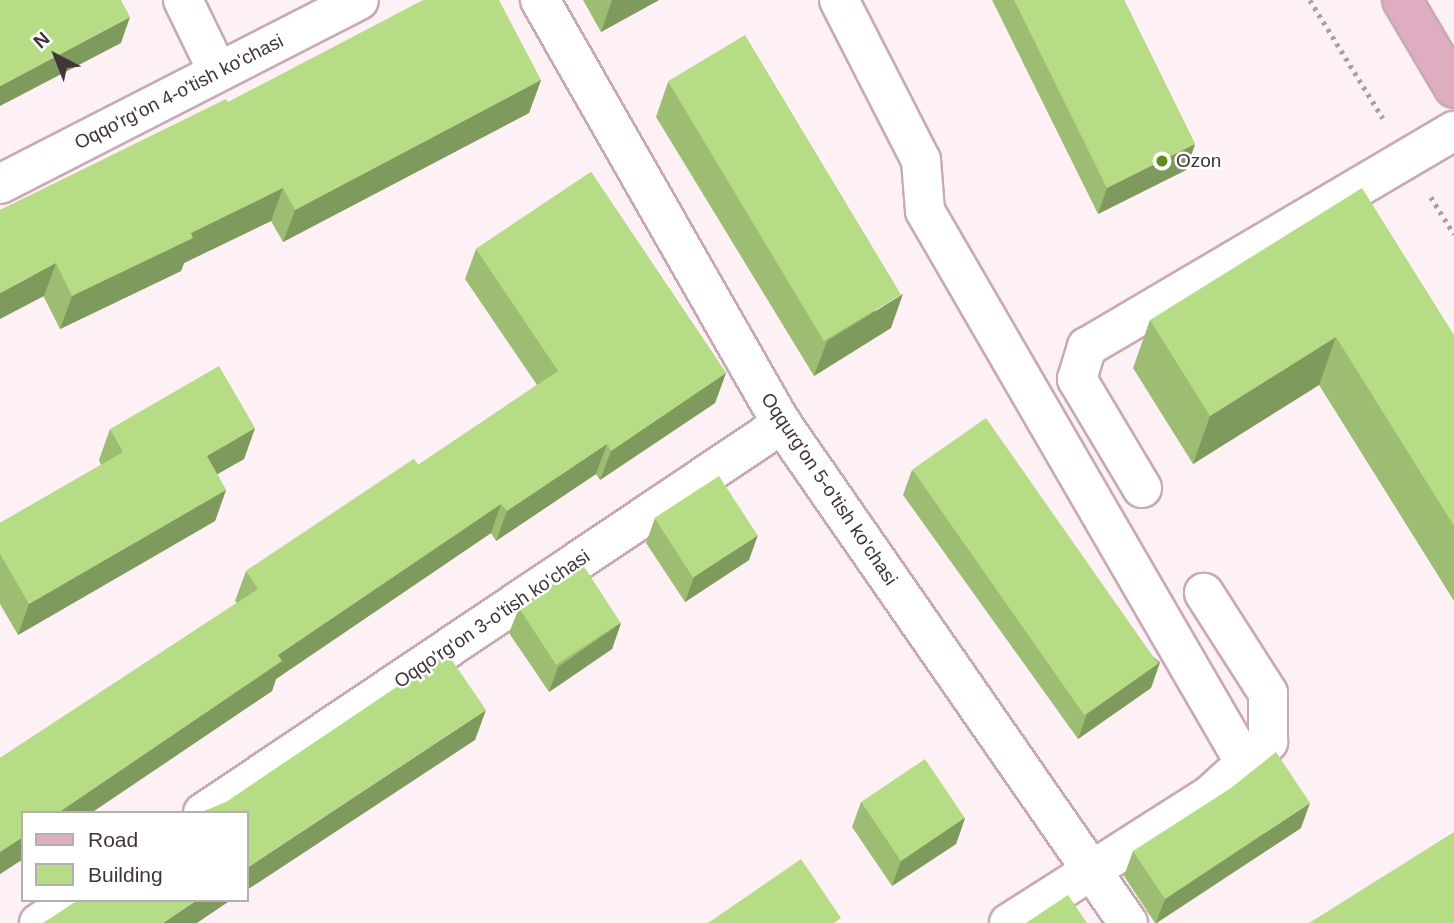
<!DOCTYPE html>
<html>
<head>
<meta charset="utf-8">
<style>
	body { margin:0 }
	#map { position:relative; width:1454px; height:923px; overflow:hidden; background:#fef1f6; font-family:Helvetica,sans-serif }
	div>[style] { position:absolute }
	.path>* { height:4.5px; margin-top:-2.25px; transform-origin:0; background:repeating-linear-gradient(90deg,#ac9fa4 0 3.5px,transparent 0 8.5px) }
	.roads { filter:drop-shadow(2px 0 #c8aab5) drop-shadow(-2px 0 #c8aab5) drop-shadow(0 2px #c8aab5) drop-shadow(0 -2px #c8aab5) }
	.minor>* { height:38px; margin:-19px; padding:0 19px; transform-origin:19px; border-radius:19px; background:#fff }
	.major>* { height:38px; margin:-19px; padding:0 19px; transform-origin:19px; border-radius:19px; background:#dfadc2 }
	.wall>* { inset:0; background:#9dbd72 }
	.shaded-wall>* { inset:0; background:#7f9a5d }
	.building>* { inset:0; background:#b6dc85; transform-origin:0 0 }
	.dots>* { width:19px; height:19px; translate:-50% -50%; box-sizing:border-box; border:4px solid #fff; border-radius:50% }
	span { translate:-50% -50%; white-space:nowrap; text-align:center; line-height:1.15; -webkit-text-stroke:5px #fff; paint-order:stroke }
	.street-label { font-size:19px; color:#41353a }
	.poi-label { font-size:19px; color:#41353a }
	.left { translate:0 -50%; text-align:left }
	.legend { position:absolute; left:21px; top:811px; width:228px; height:91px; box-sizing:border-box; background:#fff; border:2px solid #b3aeb0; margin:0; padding:9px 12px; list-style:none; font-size:21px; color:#41353a }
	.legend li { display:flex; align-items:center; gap:14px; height:35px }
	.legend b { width:35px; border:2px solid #b3aeb0 }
	.north { position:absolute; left:21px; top:21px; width:70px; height:70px; -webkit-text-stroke:5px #fff; paint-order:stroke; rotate:318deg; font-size:19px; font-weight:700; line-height:28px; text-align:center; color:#41353a }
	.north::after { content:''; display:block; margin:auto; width:24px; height:32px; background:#41353a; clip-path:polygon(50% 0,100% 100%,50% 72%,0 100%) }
</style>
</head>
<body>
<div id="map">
	<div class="path">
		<div style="left:1310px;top:0;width:139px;rotate:58.3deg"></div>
		<div style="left:1431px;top:197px;width:44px;rotate:58.1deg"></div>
	</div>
	<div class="roads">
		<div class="minor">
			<div style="left:183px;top:0;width:80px;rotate:64.1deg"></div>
			<div style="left:540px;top:0;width:488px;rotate:60.3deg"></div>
			<div style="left:782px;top:424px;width:607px;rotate:55.26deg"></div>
			<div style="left:839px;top:0;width:180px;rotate:62.9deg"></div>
			<div style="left:921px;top:160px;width:51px;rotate:85.5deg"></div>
			<div style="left:925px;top:211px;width:638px;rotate:59.9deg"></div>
			<div style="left:0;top:184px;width:403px;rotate:-27.1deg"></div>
			<div style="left:1142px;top:488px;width:127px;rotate:-120.8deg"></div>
			<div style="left:1077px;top:379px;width:34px;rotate:-73deg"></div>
			<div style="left:1087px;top:347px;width:426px;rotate:-30.5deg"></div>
			<div style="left:203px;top:813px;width:698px;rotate:-33.9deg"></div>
			<div style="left:39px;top:923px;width:41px;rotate:-34.1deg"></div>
			<div style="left:1009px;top:923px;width:238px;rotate:-32.5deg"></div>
			<div style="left:1210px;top:795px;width:79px;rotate:-42.4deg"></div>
			<div style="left:1268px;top:742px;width:49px;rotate:-90deg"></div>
			<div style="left:1268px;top:693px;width:119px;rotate:-122.6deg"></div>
		</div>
		<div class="major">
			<div style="left:1402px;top:0;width:102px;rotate:59.4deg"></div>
		</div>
	</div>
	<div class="wall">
		<div style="clip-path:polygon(583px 0,659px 0,601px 32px)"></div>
		<div style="clip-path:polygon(992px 0,1124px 0,1195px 144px,1186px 170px,1098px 214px)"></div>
		<div style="clip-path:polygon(541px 80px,529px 113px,283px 242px,271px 221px,184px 263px,181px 271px,60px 329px,0 210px,228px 102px)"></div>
		<div style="clip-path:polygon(668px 82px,891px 328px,814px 376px,656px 117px)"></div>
		<div style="clip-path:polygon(591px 172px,726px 373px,715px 403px,600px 480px,596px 474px,496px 541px,491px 533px,276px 679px,272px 691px,91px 813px,23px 813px,23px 859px,0 874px,0 758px,237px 603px,235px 601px,246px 571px,414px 459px,418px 465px,537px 385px,465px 279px,476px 249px)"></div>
		<div style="clip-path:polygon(1150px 320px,1454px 335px,1454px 601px,1319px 385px,1193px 464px,1133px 368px)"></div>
		<div style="clip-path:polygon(255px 428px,244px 459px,217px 474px,226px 490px,215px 521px,18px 635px,0 604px,0 523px,101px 465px,99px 460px,110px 429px)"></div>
		<div style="clip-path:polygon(912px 470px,1160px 662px,1151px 688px,1078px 739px,903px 495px)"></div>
		<div style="clip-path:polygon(655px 518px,749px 560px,685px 602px,646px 543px)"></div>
		<div style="clip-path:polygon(519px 608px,621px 623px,612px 649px,549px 692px,509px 633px)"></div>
		<div style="clip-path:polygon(861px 802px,965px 818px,956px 844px,892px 886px,852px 827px)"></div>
		<div style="clip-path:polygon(1301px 828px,1157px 923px,1155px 923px,1124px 876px,1133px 851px)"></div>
	</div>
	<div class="shaded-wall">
		<div style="clip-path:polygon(612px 0,659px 0,601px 32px)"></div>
		<div style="clip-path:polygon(130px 17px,121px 43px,0 106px,0 86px)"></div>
		<div style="clip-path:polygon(541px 80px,529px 113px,283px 242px,295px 210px)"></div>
		<div style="clip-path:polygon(1195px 144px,1186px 170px,1098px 214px,1107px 188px)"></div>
		<div style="clip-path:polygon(283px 188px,271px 221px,184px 263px,181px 271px,60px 329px,72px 296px,191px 233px)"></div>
		<div style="clip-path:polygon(56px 263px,44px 296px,0 319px,0 293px)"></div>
		<div style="clip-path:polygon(903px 294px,891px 328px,814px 376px,827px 341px)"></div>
		<div style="clip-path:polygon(1336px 337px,1319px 385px,1193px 464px,1210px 416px)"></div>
		<div style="clip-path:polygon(726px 373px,715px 403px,600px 480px,611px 451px)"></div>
		<div style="clip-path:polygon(255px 428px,244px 459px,195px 487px,207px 456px)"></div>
		<div style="clip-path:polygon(607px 444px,596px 474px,496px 541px,507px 511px)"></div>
		<div style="clip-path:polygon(226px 490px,215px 521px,18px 635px,29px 604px)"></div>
		<div style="clip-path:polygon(501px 504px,491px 533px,276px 679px,272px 691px,91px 813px,58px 813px,278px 655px)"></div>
		<div style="clip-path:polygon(758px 535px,749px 560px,685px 602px,694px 577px)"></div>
		<div style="clip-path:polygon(621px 623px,612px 649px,549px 692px,558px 667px)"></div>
		<div style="clip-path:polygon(1160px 662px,1151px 688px,1078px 739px,1087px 714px)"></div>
		<div style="clip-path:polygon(486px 710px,475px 740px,247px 890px,247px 868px)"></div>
		<div style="clip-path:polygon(1310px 803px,1301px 828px,1156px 923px,1165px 899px)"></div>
		<div style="clip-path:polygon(965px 818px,956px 844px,892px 886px,901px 861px)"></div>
		<div style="clip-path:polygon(23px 837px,23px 859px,0 874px,0 852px)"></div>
		<div style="clip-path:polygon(197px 900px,231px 900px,197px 923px,163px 923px)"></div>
	</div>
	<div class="building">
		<div style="clip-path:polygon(0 0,121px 0,130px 17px,0 86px)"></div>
		<div style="clip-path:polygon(423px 0,499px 0,541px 80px,295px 210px,283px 188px,191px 233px,193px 238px,72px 296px,56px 263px,0 293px,0 210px,226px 99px,228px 102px)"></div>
		<div style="clip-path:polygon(1014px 0,1124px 0,1195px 144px,1107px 188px)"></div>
		<div style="left:745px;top:35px;width:303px;height:90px;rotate:59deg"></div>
		<div style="clip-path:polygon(591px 172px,726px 373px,611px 451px,607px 444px,507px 511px,501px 504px,278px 655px,282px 661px,58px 813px,23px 813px,23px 837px,0 852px,0 758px,258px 589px,246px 571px,414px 459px,418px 465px,558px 371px,476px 249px)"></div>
		<div style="clip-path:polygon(1362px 188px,1454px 335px,1454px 526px,1336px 337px,1210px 416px,1150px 320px)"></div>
		<div style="clip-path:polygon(219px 366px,255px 428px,207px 456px,226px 490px,29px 604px,0 554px,0 523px,123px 452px,110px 429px)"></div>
		<div style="left:986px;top:418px;width:300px;height:90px;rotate:55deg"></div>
		<div style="left:719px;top:476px;width:71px;height:77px;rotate:57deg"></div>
		<div style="left:583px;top:565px;width:69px;height:77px;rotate:57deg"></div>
		<div style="clip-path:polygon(447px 653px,486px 710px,247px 868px,247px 813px,199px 813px,226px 802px)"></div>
		<div style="clip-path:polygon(1276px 752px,1310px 803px,1165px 899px,1133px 851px,1231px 788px)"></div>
		<div style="left:925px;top:759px;width:71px;height:77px;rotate:56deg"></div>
		<div style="clip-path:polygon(1454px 832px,1454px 923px,1309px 923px)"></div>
		<div style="clip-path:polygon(801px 859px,841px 918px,834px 923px,708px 923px)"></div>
		<div style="clip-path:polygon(1068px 895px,1087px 923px,1026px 923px)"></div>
		<div style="clip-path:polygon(78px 900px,197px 900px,163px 923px,43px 923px)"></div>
	</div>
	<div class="dots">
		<div style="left:1162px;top:161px;background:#638b18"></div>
	</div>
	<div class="street-label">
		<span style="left:179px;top:92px;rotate:-27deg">Oqqo'rg'on 4-o'tish ko'chasi</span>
		<span style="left:829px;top:489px;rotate:56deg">Oqqurg'on 5-o'tish ko'chasi</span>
		<span style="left:492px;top:619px;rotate:-34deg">Oqqo'rg'on 3-o'tish ko'chasi</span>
	</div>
	<div class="poi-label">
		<span class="left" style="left:1176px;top:161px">Ozon</span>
	</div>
	<ul class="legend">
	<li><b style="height:9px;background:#dfadc2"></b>Road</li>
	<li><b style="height:19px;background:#b6dc85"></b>Building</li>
	</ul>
	<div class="north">N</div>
</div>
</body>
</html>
